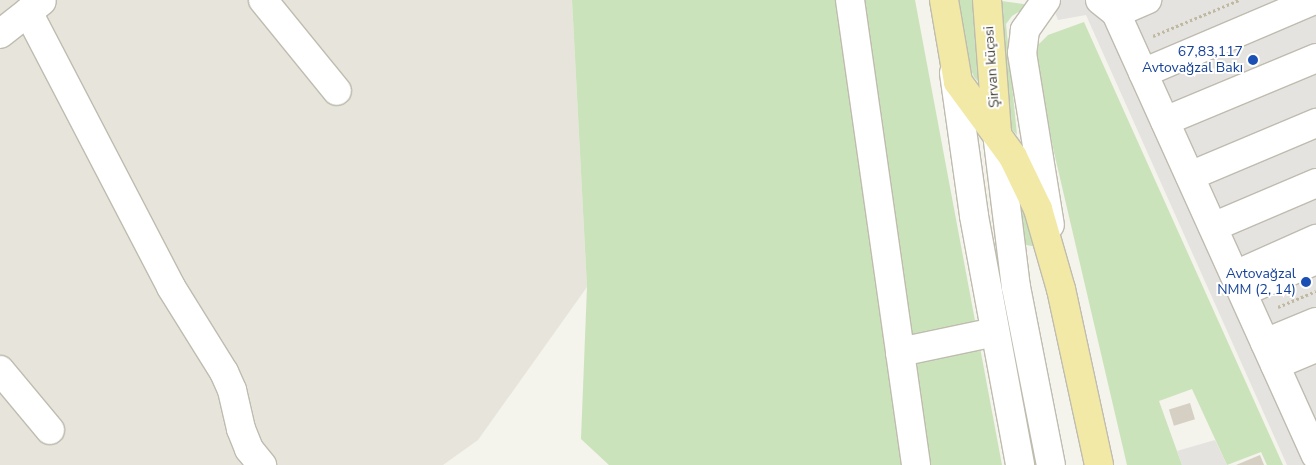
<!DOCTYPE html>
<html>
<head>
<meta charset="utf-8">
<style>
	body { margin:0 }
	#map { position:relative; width:1316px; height:465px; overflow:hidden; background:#f4f3ec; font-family:"Nunito Sans",sans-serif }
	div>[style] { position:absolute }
	.residential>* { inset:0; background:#e7e5db }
	.green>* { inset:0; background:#cae3ba }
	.parking>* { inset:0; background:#e4e3e0 }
	.building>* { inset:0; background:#d5d0c3; transform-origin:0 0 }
	.path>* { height:3px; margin-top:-1.5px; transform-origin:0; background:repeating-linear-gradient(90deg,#bfb9a2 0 2.5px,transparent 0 5px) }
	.roads { filter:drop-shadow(1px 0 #bfbcaf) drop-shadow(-1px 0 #bfbcaf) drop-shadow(0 1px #bfbcaf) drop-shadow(0 -1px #bfbcaf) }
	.minor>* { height:28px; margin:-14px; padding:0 14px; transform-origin:14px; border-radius:14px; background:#fff }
	.major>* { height:28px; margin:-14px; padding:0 14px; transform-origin:14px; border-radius:14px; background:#f3e9a6 }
	.dots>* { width:14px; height:14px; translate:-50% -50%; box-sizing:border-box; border:2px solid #fff; border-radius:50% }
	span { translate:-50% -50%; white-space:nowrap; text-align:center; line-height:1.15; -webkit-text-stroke:4px #fff; paint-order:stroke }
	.transit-label { font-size:14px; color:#164399 }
	.right { translate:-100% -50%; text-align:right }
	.street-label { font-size:14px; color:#48453a }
</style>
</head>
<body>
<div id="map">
	<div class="residential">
		<div style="clip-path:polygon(0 0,572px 0,587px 287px,478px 440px,443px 465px,0 465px)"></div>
	</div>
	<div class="green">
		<div style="clip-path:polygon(572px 0,915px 0,1002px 465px,609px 465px,581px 439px,587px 287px)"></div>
		<div style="clip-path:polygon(959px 0,978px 0,986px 91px,974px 77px,966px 58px)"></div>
		<div style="clip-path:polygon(994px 0,1030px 5px,1012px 16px,1006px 24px,1017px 135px,1004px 121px)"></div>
		<div style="clip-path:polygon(1084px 22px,1283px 465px,1267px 465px,1261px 452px,1227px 465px,1192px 389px,1159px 401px,1182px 465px,1127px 465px,1053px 148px,1036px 59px,1038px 45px,1048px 35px)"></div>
		<div style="clip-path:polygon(1008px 177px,1027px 211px,1038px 247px,1026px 245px,1018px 249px)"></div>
	</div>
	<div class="parking">
		<div style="clip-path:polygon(1050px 0,1316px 0,1316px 465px,1287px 465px,1086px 15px,1058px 20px)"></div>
		<div style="clip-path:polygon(1215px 440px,1227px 465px,1182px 465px,1177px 451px)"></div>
	</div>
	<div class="building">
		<div style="left:1190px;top:403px;width:17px;height:22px;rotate:73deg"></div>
		<div style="clip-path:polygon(1260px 455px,1264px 465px,1236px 465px)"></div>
	</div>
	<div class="path">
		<div style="left:1153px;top:36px;width:93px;rotate:-22.7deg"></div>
		<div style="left:1278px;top:307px;width:41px;rotate:-22.8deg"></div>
	</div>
	<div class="roads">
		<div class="minor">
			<div style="left:263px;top:0;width:117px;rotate:50.9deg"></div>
			<div style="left:850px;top:0;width:356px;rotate:81.9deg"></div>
			<div style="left:900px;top:352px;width:97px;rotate:-11.9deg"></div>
			<div style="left:1046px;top:0;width:37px;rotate:125deg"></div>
			<div style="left:1025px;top:30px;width:23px;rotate:97deg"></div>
			<div style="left:1022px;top:53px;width:174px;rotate:80.8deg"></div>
			<div style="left:1100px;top:0;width:21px;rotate:39deg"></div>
			<div style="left:1116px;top:13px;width:485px;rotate:65.7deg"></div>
			<div style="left:28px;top:12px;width:310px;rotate:62.5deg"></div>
			<div style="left:171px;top:287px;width:100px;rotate:58.1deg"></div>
			<div style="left:224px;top:372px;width:20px;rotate:66deg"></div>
			<div style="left:232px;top:390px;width:40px;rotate:77deg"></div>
			<div style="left:241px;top:429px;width:22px;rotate:68deg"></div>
			<div style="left:249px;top:449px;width:21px;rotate:51deg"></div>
			<div style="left:1116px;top:13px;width:34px;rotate:-23deg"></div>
			<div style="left:0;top:34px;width:53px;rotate:-38.2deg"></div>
			<div style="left:954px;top:73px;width:144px;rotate:82deg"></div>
			<div style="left:974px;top:216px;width:253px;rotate:79.5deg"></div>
			<div style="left:1143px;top:73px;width:186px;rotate:-23.1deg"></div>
			<div style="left:1165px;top:121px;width:164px;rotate:-22.6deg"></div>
			<div style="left:997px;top:133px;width:155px;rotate:83deg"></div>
			<div style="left:1016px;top:287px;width:181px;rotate:78.9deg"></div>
			<div style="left:1190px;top:176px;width:137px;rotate:-22.8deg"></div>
			<div style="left:1213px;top:227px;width:112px;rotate:-23.1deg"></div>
			<div style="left:1235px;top:275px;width:89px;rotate:-24deg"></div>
			<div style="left:1243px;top:292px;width:80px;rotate:-23.7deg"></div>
			<div style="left:1265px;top:343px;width:55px;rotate:-22.4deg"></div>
			<div style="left:900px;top:352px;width:114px;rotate:81.9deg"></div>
			<div style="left:1275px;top:365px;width:44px;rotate:-22.5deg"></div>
			<div style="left:0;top:370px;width:78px;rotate:50.2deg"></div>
		</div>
		<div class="major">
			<div style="left:944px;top:0;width:83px;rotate:80.3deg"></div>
			<div style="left:958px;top:82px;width:93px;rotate:53.7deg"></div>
			<div style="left:1013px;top:157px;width:58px;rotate:64.3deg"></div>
			<div style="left:1038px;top:209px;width:83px;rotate:74deg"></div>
			<div style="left:1061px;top:289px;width:180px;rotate:77.8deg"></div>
			<div style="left:987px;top:0;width:133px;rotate:85.7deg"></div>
		</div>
	</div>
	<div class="dots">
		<div style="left:1253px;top:60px;background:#1a4fb4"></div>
		<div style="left:1306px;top:282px;background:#1a4fb4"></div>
	</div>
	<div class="transit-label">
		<span class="right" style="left:1243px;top:60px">67,83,117<br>Avtovağzal Bakı</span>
		<span class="right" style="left:1296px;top:282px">Avtovağzal<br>NMM (2, 14)</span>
	</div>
	<div class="street-label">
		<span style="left:992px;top:67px;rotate:-94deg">Şirvan küçəsi</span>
	</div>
</div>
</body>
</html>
